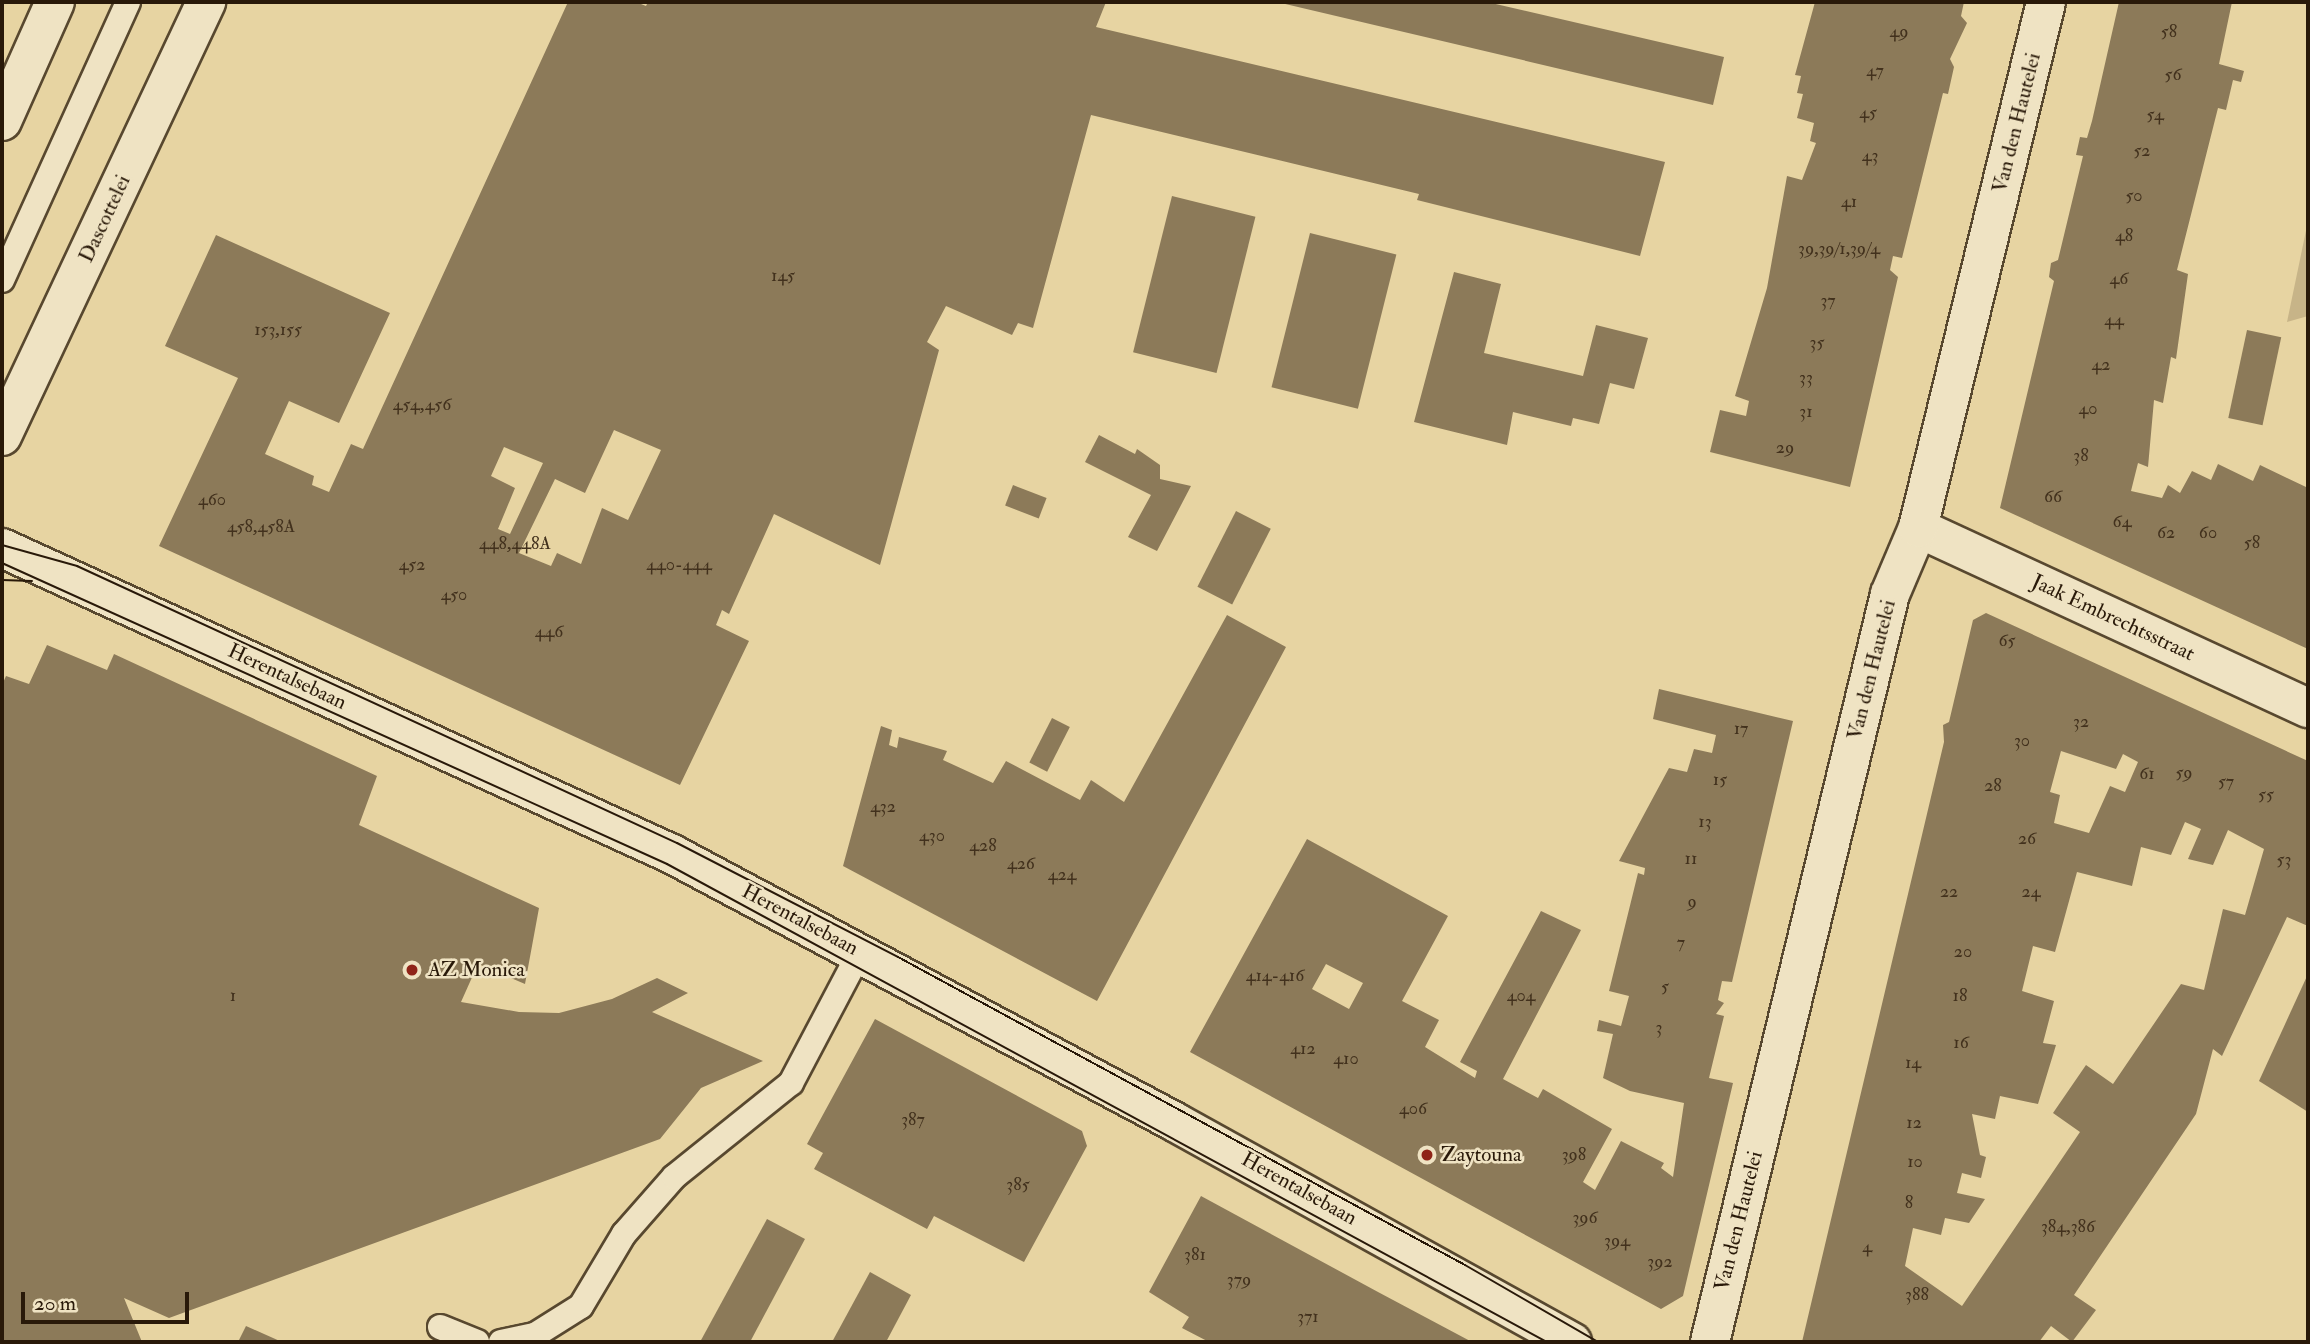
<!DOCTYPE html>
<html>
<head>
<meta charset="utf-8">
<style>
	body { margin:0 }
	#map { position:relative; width:2310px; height:1344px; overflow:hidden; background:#e7d4a2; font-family:"IM FELL Double Pica",serif }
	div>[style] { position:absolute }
	.green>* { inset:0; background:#c7b488 }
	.building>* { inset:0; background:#8c7a59; transform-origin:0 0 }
	.roads { filter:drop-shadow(2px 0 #58482f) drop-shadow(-2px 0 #58482f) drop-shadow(0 2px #58482f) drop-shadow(0 -2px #58482f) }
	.lane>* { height:24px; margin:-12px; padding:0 12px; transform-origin:12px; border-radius:12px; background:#efe3c3 }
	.street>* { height:38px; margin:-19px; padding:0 19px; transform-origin:19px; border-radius:19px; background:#efe3c3 }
	.secondary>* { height:38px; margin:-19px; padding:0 19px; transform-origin:19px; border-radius:19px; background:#efe3c3 }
	.tram>* { height:2px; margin:-1px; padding:0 1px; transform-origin:1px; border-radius:1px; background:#291909 }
	.dots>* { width:19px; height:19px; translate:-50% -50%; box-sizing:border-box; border:4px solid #efe3c3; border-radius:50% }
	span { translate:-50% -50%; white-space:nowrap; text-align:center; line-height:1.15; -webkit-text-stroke:5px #efe3c3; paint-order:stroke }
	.number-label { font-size:18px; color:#42311d }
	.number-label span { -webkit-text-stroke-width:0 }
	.street-label { font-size:21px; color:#291909 }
	.poi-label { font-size:21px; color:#291909 }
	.left { translate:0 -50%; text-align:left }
	.frame { position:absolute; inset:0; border:4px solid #291909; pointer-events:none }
	.scale { position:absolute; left:21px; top:1292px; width:168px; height:32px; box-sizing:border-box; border:4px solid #291909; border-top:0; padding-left:9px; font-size:21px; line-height:24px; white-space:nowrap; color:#291909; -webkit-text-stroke:5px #efe3c3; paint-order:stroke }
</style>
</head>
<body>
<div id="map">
	<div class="green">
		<div style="clip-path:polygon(2308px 221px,2308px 316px,2287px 322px)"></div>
	</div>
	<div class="building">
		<div style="clip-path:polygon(evenodd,568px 2px,636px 2px,646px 6px,648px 2px,1106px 2px,1096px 27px,1665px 162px,1640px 256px,1417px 200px,1419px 194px,1091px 115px,1033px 328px,1018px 323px,1012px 335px,946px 306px,927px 342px,939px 350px,880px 565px,774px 514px,729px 614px,722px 610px,716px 625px,749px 641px,680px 785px,159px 546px,238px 378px,165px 346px,216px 235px,390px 313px,339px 423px,289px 401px,265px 454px,314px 476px,312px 485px,329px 492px,351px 444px,363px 449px,568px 2px,614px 430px,661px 450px,628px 520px,602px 508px,581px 564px,557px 553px,551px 566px,519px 553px,555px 479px,585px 493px,614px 430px,568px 2px,504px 447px,543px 463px,510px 534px,498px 529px,515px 488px,491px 476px,504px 447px)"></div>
		<div style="clip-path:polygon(1487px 2px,1724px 57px,1713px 105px,1281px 3px)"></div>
		<div style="clip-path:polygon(1815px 2px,1964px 2px,1961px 16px,1967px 23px,1950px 59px,1954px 67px,1948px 94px,1943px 93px,1902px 258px,1893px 256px,1890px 270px,1898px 277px,1850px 487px,1710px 452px,1720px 410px,1746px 416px,1749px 401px,1735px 396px,1767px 288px,1787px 176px,1802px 180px,1816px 143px,1810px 141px,1814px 123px,1797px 118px,1803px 94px,1797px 93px,1801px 76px,1795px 75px)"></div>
		<div style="clip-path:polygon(2119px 2px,2232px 2px,2219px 64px,2244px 71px,2241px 82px,2233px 80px,2226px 110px,2218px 108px,2177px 270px,2188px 274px,2176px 359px,2171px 357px,2163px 403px,2154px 400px,2148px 467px,2138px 463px,2131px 491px,2162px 498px,2168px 485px,2180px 493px,2192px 471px,2211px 480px,2218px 464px,2253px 481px,2260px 465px,2306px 487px,2308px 482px,2308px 649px,2000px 508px,2054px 281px,2049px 277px,2051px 263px,2058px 260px,2083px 156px,2076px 155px,2080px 137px,2087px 138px,2092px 121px)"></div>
		<div style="left:1172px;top:196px;width:86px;height:161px;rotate:14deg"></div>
		<div style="left:1310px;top:233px;width:89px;height:159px;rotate:14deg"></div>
		<div style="clip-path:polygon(1454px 272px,1501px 284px,1484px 353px,1583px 376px,1596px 325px,1648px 338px,1634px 389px,1610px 383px,1599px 424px,1573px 418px,1571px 426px,1513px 412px,1507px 445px,1414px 422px)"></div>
		<div style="left:2247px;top:330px;width:35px;height:90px;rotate:12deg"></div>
		<div style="clip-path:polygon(1099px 435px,1135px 454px,1137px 449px,1160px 465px,1160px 479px,1191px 486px,1157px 551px,1128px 537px,1151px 495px,1085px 462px)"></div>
		<div style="left:1013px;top:485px;width:36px;height:22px;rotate:21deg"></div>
		<div style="left:1236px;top:511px;width:39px;height:85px;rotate:27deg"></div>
		<div style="clip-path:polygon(evenodd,1986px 613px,2308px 761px,2308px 926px,2287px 917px,2222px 1056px,2213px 1049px,2196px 1114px,2074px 1295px,2096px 1310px,2072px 1342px,2051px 1326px,2039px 1342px,1802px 1342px,1944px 742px,1943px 725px,1949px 722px,1973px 620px,1986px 613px,2061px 751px,2116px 769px,2123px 754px,2138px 762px,2125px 792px,2110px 786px,2089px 833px,2054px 823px,2060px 795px,2050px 792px,2061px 751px,1986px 613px,2185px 822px,2201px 829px,2188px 859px,2213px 865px,2228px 830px,2264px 849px,2245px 915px,2223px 909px,2204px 990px,2181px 984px,2113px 1084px,2086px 1065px,2053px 1113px,2080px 1132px,1962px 1306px,1905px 1266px,1913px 1228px,1941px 1235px,1945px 1218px,1969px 1223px,1985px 1199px,1957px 1193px,1962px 1173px,1981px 1178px,1986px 1157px,1980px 1155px,1972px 1114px,1995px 1119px,2000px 1096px,2038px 1104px,2056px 1045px,2043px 1043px,2054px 1001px,2022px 991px,2033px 946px,2055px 952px,2077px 872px,2132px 886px,2141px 847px,2171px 855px,2185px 822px)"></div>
		<div style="clip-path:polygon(1227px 615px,1286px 647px,1097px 1001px,843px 866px,881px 726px,892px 730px,889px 745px,897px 748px,899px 737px,947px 751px,943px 760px,993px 783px,1006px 761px,1080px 800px,1091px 780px,1124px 802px)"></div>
		<div style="clip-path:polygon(47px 645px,107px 670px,114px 654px,377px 776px,359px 825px,539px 908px,525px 984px,478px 964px,461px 1002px,519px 1012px,559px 1013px,612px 999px,657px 978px,688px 993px,652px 1012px,763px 1061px,701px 1088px,660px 1139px,169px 1318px,124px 1298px,142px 1342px,2px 1342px,2px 685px,6px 676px,29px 684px)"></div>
		<div style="clip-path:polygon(evenodd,1659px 689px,1793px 721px,1732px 982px,1722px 981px,1718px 1000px,1724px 1003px,1716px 1014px,1724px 1016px,1709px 1078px,1733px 1083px,1683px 1296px,1661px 1309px,1190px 1052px,1307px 839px,1448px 916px,1402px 1001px,1439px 1020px,1425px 1047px,1475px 1078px,1477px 1071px,1460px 1062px,1541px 911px,1581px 930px,1503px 1079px,1538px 1098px,1543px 1089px,1612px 1129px,1583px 1182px,1595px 1190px,1621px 1141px,1664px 1163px,1661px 1168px,1673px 1177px,1684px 1103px,1630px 1091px,1603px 1078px,1613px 1034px,1597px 1031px,1599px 1020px,1621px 1026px,1629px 996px,1609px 991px,1638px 873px,1644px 875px,1645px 868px,1619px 861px,1669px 768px,1687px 772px,1694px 749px,1712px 753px,1716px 735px,1653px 719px,1659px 689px,1326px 964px,1363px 983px,1349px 1009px,1312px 989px,1326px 964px)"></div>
		<div style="left:1052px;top:718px;width:20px;height:50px;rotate:27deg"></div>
		<div style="clip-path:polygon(2308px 974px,2308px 1112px,2259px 1081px)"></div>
		<div style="clip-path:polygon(875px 1019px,1082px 1131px,1087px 1146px,1024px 1262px,934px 1216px,927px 1229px,814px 1169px,823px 1153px,807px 1144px)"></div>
		<div style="clip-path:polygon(1201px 1196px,1378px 1292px,1472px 1342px,1209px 1342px,1182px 1328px,1189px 1317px,1149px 1292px)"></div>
		<div style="clip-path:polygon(767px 1219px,805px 1239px,750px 1342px,700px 1342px)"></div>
		<div style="clip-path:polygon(870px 1272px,911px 1295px,886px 1342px,832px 1342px)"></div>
		<div style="clip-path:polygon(246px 1326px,282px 1342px,238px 1342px)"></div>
	</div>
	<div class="roads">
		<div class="lane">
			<div style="left:2px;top:280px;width:305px;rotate:-65.6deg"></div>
			<div style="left:440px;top:1327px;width:40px;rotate:22deg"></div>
			<div style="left:501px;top:1342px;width:35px;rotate:-12deg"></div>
			<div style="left:535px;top:1335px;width:54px;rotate:-32.2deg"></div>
			<div style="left:581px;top:1306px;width:84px;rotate:-59.2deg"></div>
			<div style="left:624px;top:1234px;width:76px;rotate:-48.7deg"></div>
			<div style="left:674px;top:1177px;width:150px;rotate:-38.8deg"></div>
			<div style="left:791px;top:1083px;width:148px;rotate:-62.2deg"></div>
		</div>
		<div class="street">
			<div style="left:1918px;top:528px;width:430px;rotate:24.8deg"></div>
			<div style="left:1710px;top:1342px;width:769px;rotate:-76.47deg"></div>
			<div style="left:1890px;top:594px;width:72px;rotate:-67deg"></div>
			<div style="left:1918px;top:528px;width:541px;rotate:-76.32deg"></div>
		</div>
		<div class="secondary">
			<div style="left:2px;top:121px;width:130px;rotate:-66deg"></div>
			<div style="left:2px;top:436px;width:480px;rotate:-64.8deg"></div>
			<div style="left:2px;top:548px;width:737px;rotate:24.55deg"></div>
			<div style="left:672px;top:854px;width:570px;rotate:28.05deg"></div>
			<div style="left:1175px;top:1122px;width:454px;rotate:29deg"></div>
		</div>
	</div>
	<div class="tram">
		<div style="left:2px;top:545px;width:78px;rotate:15.6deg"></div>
		<div style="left:77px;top:566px;width:661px;rotate:24.78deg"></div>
		<div style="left:677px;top:843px;width:249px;rotate:27.3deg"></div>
		<div style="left:898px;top:957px;width:645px;rotate:28.51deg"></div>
		<div style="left:1465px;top:1265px;width:154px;rotate:30.1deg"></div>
		<div style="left:2px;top:563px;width:730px;rotate:24.35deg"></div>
		<div style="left:667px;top:864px;width:1001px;rotate:28.51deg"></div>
		<div style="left:2px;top:580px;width:30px;rotate:2deg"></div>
	</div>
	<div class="dots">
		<div style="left:412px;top:970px;background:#8f2418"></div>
		<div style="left:1427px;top:1155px;background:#8f2418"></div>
	</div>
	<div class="number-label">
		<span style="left:1899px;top:32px">49</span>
		<span style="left:2169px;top:32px">58</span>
		<span style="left:1875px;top:71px">47</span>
		<span style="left:2173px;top:75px">56</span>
		<span style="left:1868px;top:113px">45</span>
		<span style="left:2155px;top:115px">54</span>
		<span style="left:2142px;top:151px">52</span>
		<span style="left:1870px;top:156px">43</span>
		<span style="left:2134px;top:196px">50</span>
		<span style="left:1849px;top:202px">41</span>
		<span style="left:2124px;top:236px">48</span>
		<span style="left:1839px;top:249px">39,39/1,39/4</span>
		<span style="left:783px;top:276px">145</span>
		<span style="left:2119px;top:279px">46</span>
		<span style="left:1828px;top:301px">37</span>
		<span style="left:2114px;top:320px">44</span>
		<span style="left:278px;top:330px">153,155</span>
		<span style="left:1817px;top:343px">35</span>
		<span style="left:2101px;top:365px">42</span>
		<span style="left:1806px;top:378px">33</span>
		<span style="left:422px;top:405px">454,456</span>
		<span style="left:2088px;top:409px">40</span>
		<span style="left:1806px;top:412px">31</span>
		<span style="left:1785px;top:448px">29</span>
		<span style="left:2081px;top:456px">38</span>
		<span style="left:2053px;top:497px">66</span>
		<span style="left:212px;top:500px">460</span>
		<span style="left:2122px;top:522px">64</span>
		<span style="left:261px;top:527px">458,458A</span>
		<span style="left:2166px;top:533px">62</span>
		<span style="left:2208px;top:533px">60</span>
		<span style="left:2252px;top:543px">58</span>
		<span style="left:515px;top:544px">448,448A</span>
		<span style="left:412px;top:565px">452</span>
		<span style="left:679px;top:565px">440-444</span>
		<span style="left:454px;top:595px">450</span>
		<span style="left:549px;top:632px">446</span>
		<span style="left:2007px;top:641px">65</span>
		<span style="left:2081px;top:722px">32</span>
		<span style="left:1741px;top:729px">17</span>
		<span style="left:2022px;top:741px">30</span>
		<span style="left:2184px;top:773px">59</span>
		<span style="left:2147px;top:774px">61</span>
		<span style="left:1720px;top:780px">15</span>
		<span style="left:2226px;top:782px">57</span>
		<span style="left:1993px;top:786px">28</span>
		<span style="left:2266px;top:795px">55</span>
		<span style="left:883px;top:807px">432</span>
		<span style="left:1705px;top:822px">13</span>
		<span style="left:932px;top:836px">430</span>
		<span style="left:2027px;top:839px">26</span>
		<span style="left:983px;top:846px">428</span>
		<span style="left:1691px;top:859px">11</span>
		<span style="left:2284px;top:860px">53</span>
		<span style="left:1021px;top:864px">426</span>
		<span style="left:1062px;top:875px">424</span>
		<span style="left:1949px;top:892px">22</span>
		<span style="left:2031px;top:892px">24</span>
		<span style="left:1692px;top:902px">9</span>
		<span style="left:1681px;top:943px">7</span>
		<span style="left:1963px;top:952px">20</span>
		<span style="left:1275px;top:976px">414-416</span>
		<span style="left:1665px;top:987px">5</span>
		<span style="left:233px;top:996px">1</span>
		<span style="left:1521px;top:996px">404</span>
		<span style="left:1960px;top:996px">18</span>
		<span style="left:1659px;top:1028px">3</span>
		<span style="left:1961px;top:1043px">16</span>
		<span style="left:1303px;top:1049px">412</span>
		<span style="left:1346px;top:1059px">410</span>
		<span style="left:1913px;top:1063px">14</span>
		<span style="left:1413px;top:1109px">406</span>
		<span style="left:913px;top:1120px">387</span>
		<span style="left:1914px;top:1123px">12</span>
		<span style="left:1574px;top:1155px">398</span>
		<span style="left:1915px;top:1162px">10</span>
		<span style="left:1018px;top:1185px">385</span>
		<span style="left:1909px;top:1203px">8</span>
		<span style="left:1585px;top:1218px">396</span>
		<span style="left:2068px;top:1227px">384,386</span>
		<span style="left:1617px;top:1241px">394</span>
		<span style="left:1867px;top:1247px">4</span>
		<span style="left:1195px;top:1255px">381</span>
		<span style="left:1660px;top:1262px">392</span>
		<span style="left:1239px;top:1280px">379</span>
		<span style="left:1917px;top:1295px">388</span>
		<span style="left:1308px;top:1317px">371</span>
	</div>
	<div class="street-label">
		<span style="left:2017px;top:123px;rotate:-76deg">Van den Hautelei</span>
		<span style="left:105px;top:219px;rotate:-65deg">Dascottelei</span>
		<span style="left:2113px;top:618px;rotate:25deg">Jaak Embrechtsstraat</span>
		<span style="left:1872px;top:670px;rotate:-76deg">Van den Hautelei</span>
		<span style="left:287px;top:677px;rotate:25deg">Herentalsebaan</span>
		<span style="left:800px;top:920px;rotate:28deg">Herentalsebaan</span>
		<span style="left:1299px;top:1189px;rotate:29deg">Herentalsebaan</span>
		<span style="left:1739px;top:1221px;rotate:-76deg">Van den Hautelei</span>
	</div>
	<div class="poi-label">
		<span class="left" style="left:428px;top:970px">AZ Monica</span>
		<span class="left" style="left:1441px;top:1155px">Zaytouna</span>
	</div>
	<div class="frame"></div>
	<div class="scale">20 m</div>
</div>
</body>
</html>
